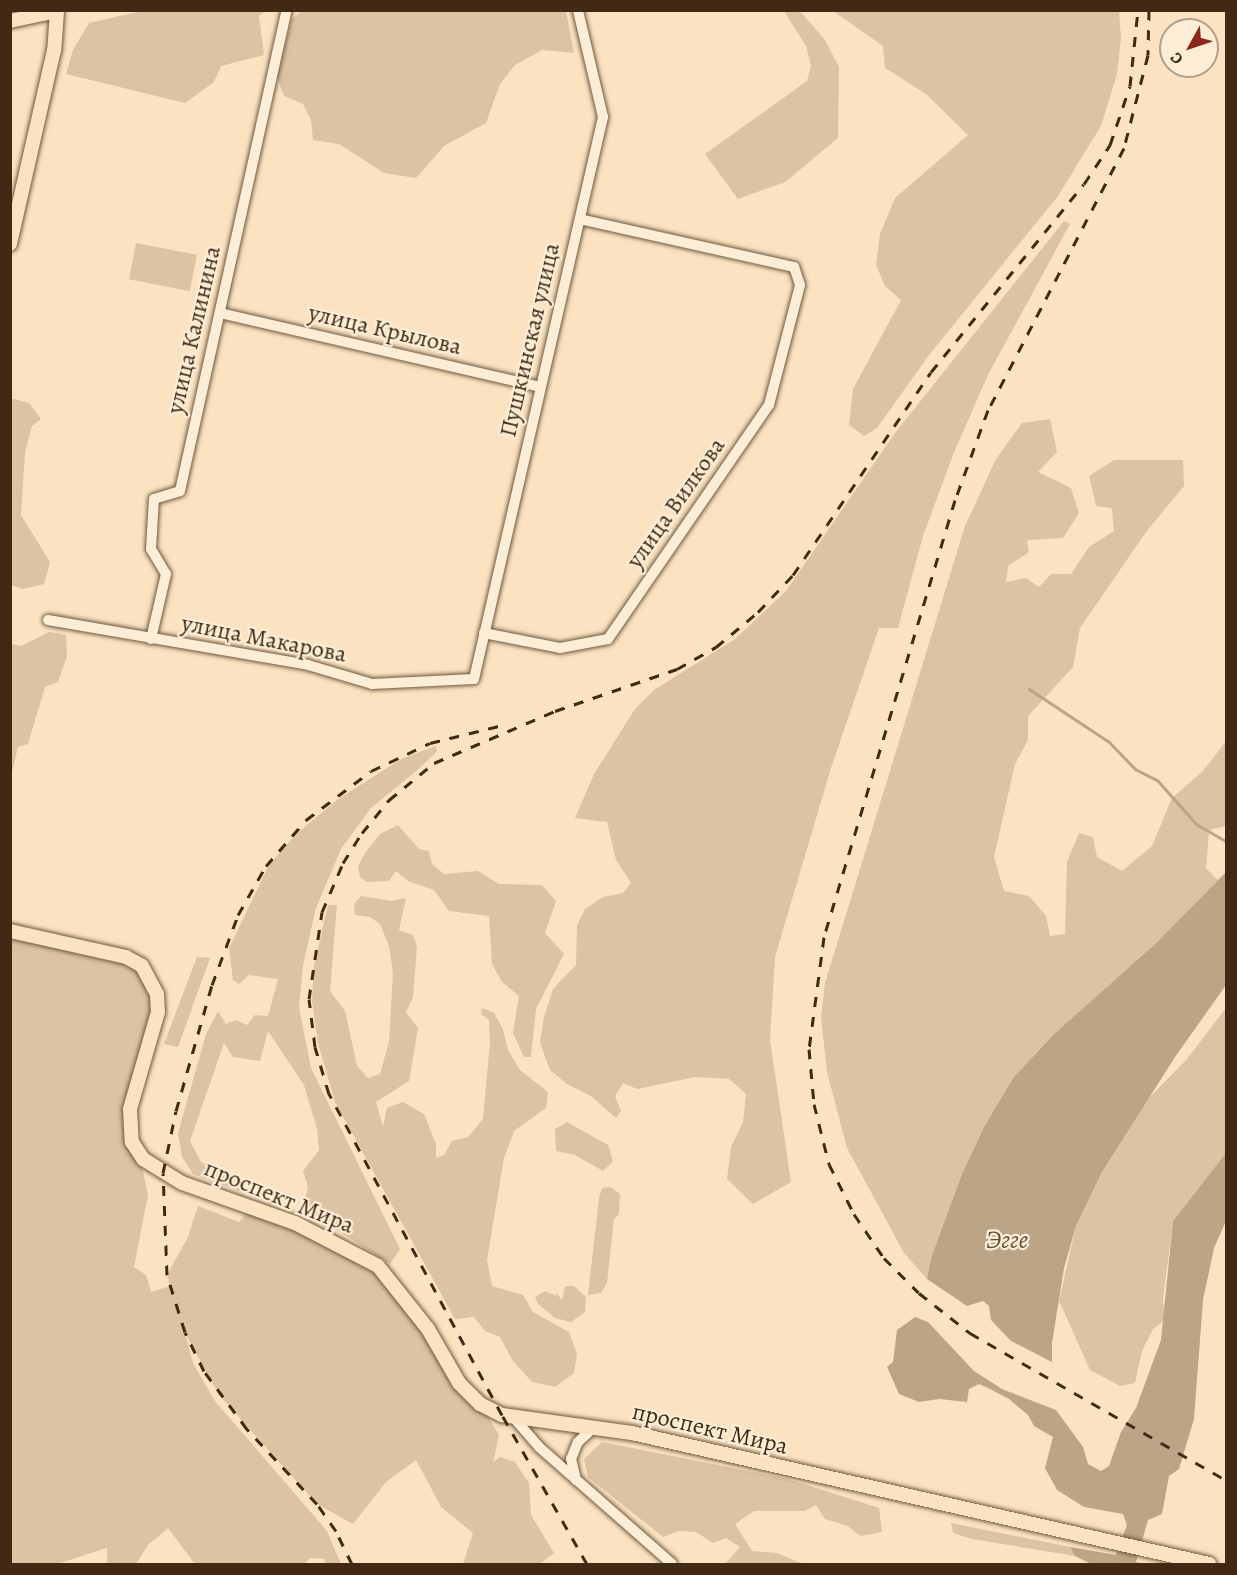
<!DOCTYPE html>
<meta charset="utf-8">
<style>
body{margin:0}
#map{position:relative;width:1237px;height:1575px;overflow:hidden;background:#fbe3c1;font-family:Alegreya,serif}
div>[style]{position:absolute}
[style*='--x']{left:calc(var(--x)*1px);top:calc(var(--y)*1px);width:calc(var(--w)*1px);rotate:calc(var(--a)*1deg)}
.green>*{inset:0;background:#dbc3a3;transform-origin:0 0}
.water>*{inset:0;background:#bca486}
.stream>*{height:3px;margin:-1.5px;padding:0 1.5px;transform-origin:1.5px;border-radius:1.5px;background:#bca486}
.roads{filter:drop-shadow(0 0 2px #70583e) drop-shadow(0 0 2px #70583e)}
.minor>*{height:10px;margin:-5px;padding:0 5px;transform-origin:5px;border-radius:5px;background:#fcedd7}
.major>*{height:14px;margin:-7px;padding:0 7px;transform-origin:7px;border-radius:7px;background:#fbe3c1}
.rail>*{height:3px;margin-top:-1.5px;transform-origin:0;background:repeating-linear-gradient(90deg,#412913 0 10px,transparent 0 20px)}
span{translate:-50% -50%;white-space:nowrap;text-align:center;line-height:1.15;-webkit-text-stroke:4.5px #fcedd7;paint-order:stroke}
.street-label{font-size:24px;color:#412913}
.water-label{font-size:26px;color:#664e36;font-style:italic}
.frame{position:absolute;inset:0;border:12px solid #412913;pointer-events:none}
.north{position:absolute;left:1159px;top:18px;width:60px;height:60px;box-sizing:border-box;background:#fcedd7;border:2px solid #b19f89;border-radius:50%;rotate:230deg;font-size:16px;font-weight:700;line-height:24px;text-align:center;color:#412913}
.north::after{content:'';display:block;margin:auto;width:21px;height:27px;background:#8f2418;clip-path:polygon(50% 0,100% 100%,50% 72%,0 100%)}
</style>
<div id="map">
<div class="green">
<div style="clip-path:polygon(146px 10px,265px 11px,259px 16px,264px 55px,221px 66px,214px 82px,185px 103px,66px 74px,73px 50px,89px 23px)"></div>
<div style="clip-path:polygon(302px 11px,566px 11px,574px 53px,542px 50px,515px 65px,500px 84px,486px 123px,444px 146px,416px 178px,384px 173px,339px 144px,313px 140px,311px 120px,303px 104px,284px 96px,277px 77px,292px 19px)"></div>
<div style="clip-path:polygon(784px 11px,800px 11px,825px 40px,839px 67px,838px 138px,785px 182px,738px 199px,705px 154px,807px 81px,811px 66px,806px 46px)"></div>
<div style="clip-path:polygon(833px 11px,1119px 11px,1121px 39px,1117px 74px,1101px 126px,1058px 196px,929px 355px,877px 428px,864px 436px,849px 425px,853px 389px,901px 300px,885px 286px,876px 265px,880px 234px,895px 198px,968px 135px,926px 94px,885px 68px,883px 46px)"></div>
<div style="clip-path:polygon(1064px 221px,1070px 224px,988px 375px,955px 450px,923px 536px,898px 628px,879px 628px,831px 768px,775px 957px,770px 1040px,791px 1182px,753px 1204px,727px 1179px,731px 1147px,743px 1122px,746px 1094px,729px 1079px,695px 1077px,637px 1089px,623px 1083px,615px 1096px,621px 1111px,616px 1118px,591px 1096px,567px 1084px,550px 1070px,540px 1043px,544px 1017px,553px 989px,576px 965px,577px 925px,585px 909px,603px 897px,623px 893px,631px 883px,616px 860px,607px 822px,575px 818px,594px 774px,635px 709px,654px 690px,735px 639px,786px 591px,895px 433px)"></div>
<div style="left:136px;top:243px;width:62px;height:37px;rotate:11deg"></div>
<div style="clip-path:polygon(10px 398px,29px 403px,41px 419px,32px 426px,25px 452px,21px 515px,50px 562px,44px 584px,22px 589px,11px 585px)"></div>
<div style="clip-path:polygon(1050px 419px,1057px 452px,1038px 472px,1071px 488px,1079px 513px,1063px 538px,1027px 540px,1029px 552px,1008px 566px,1006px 582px,1026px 578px,1039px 587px,1051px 574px,1071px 574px,1089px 547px,1114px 531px,1112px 508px,1096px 506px,1089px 476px,1114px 460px,1183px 460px,1184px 486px,1146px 532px,1080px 628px,1073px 667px,1028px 716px,1028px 740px,1015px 764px,994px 857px,1004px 891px,1029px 896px,1046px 916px,1050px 936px,1065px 934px,1067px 862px,1079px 833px,1093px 837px,1097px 857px,1122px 871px,1152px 846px,1172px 798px,1203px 771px,1226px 741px,1226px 826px,1209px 830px,1206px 868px,1218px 880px,1155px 944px,1054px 1034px,1013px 1078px,984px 1127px,962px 1174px,927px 1279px,904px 1253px,847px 1148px,827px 1072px,821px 1017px,825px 983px,965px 526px,996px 459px,1022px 423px)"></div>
<div style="clip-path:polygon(49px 632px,66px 635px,67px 656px,58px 682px,45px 687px,28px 744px,18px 747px,11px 776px,11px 644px,21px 646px)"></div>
<div style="clip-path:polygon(436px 746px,437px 751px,421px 767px,371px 808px,341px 849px,316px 908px,303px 965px,299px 1007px,311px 1068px,400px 1249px,390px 1264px,303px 1208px,308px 1187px,303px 1171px,319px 1150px,317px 1129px,304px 1085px,268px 1031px,260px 1061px,233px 1057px,224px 1043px,190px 1141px,201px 1162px,244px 1187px,240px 1191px,193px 1174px,182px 1157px,178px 1133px,206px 1034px,218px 1011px,226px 1024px,236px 1020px,247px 1025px,255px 1015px,268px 1016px,278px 979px,249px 975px,239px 984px,233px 980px,229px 948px,269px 865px,295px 835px,337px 800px,401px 759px)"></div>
<div style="clip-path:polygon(398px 825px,419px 849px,429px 851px,432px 864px,444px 874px,478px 871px,499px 884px,542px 885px,556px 901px,545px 933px,564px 954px,536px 1009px,531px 1057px,524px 1057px,513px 1033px,519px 996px,502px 982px,492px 964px,489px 916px,449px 911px,434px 890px,408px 881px,396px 871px,389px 881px,367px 882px,360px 877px,358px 866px,365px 853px,380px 834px)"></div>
<div style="clip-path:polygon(361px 896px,391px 901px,406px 898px,399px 930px,413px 935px,417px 947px,413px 997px,406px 1012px,418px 1028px,409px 1081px,376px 1102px,383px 1127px,387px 1108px,403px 1102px,424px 1114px,436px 1144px,436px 1158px,444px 1155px,452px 1141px,468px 1137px,483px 1119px,490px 1042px,489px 1020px,481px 1014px,482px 1008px,494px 1013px,503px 1029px,508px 1050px,520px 1070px,548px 1092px,546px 1108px,514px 1131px,504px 1158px,487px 1260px,492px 1286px,523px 1295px,533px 1312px,569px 1332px,577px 1354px,574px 1373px,555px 1387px,532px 1382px,513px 1361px,500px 1337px,485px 1331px,474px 1317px,455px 1319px,335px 1102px,318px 1043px,312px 1001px,314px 965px,328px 905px,337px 905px,330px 991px,345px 1011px,357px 1066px,368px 1078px,380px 1074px,389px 1042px,393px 973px,389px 946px,380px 924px,370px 917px,355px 915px,354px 904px)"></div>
<div style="clip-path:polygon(11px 931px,126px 957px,157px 994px,130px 1109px,148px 1195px,134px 1267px,146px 1275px,151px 1292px,170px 1286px,167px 1275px,188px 1237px,198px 1206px,239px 1222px,252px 1207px,364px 1257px,480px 1404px,499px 1435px,493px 1462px,500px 1457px,515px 1462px,529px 1483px,531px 1515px,554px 1553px,540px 1564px,463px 1564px,473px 1533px,441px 1507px,416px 1460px,386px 1482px,353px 1524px,317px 1504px,219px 1395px,185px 1333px,193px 1363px,215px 1401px,327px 1531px,341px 1564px,325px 1564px,325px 1559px,310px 1558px,304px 1564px,195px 1564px,168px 1528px,148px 1545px,136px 1564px,107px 1564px,107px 1548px,57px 1564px,11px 1564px)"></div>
<div style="clip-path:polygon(197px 957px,210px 958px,178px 1047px,164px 1044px)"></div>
<div style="clip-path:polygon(1226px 1008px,1226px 1153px,1173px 1221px,1163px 1299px,1165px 1320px,1153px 1329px,1142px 1351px,1135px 1383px,1120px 1386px,1090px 1370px,1059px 1301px,1076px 1226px,1102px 1172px,1148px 1099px,1187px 1059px)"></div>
<div style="clip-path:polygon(567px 1122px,608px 1145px,613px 1161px,603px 1171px,575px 1155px,556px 1151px,555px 1129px)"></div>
<div style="clip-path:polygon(611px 1187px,620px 1194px,619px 1214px,614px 1219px,607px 1283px,601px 1293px,588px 1295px,599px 1198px,602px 1188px)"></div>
<div style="clip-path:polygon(565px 1286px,574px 1286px,586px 1297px,585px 1312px,571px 1322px,555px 1318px,538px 1304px,535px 1297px,545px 1291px,556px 1296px,556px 1293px,562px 1300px)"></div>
<div style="clip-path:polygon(602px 1442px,788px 1479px,879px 1508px,882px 1532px,860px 1536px,848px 1526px,825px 1519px,816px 1505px,804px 1511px,754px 1511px,735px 1524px,752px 1551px,777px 1553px,803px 1564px,725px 1564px,740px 1547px,726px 1538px,713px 1543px,696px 1532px,679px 1531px,663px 1537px,588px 1477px,584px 1459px)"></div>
<div style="clip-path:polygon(951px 1523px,1070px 1547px,1075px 1556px,972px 1539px,953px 1533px)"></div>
</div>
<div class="water">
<div style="clip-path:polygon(1226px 872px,1226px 985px,1175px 1057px,1102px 1172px,1076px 1226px,1064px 1268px,1052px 1343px,1052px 1362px,1011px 1341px,991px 1320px,989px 1306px,983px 1301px,967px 1306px,927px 1279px,932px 1256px,962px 1174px,984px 1127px,1013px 1078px,1054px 1034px,1155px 944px)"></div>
<div style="clip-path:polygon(1226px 1153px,1226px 1221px,1214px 1248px,1203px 1300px,1194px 1419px,1179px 1469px,1169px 1476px,1162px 1514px,1148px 1520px,1136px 1562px,1144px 1564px,1091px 1564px,1075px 1556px,1070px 1547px,1116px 1555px,1127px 1525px,1123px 1514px,1084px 1507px,1057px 1490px,1045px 1468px,1053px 1437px,1034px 1426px,1028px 1415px,1009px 1399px,988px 1388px,979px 1384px,969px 1389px,967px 1402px,939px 1399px,919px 1402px,899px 1394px,887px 1367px,893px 1362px,897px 1330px,915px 1317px,928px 1322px,974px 1371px,1002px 1389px,1056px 1410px,1083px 1447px,1088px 1464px,1101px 1471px,1109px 1466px,1121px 1432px,1136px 1408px,1161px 1340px,1173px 1221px)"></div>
</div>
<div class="stream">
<div style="--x:1029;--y:689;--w:96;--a:33.5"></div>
<div style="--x:1109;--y:742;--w:37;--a:46"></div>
<div style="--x:1135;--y:769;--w:25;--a:27"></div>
<div style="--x:1157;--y:780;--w:59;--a:48.4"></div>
<div style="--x:1196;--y:824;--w:34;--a:30"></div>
</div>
<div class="roads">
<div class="minor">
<div style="--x:220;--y:313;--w:329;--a:13"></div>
<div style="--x:48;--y:620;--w:264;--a:9.8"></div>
<div style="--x:308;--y:665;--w:67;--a:16.5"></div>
<div style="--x:372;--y:684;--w:102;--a:-2.8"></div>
<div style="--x:474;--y:679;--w:577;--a:-77.07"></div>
<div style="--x:603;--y:117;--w:110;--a:-103.2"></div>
<div style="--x:484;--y:633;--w:77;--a:11.2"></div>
<div style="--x:560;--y:648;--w:49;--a:-10.6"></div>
<div style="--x:608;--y:639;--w:284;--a:-55.5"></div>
<div style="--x:769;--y:405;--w:124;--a:-75.5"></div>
<div style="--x:800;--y:285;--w:19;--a:-108"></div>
<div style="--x:794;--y:267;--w:219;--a:-167.4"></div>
<div style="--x:151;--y:639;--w:67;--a:-77"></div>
<div style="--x:166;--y:574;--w:29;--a:-121"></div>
<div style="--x:151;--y:549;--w:50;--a:-86.6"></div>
<div style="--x:154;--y:499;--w:27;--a:-17"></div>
<div style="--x:180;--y:491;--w:493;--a:-77.5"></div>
<div style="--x:514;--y:1418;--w:38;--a:49"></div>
<div style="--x:539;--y:1447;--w:177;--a:41.3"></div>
<div style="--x:576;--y:1480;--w:22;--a:-103"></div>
<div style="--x:571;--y:1459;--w:18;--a:-68"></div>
<div style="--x:578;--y:1442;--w:22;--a:-43"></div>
</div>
<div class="major">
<div style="--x:10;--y:21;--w:48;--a:-12"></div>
<div style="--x:57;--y:11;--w:39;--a:94"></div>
<div style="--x:54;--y:50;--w:199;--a:102.8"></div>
<div style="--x:10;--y:931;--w:119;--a:12.6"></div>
<div style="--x:126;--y:957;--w:18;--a:29"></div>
<div style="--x:142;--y:966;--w:32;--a:62"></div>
<div style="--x:157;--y:994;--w:18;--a:87"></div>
<div style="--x:158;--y:1012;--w:101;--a:106.1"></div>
<div style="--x:130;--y:1109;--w:33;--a:87"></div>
<div style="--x:132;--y:1142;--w:20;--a:57"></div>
<div style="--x:143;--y:1159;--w:46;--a:31.6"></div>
<div style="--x:182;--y:1183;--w:120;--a:19.5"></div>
<div style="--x:295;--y:1223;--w:93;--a:27.4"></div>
<div style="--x:378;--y:1266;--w:80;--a:51.6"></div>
<div style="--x:428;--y:1329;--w:62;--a:60.1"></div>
<div style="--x:459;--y:1383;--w:30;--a:45"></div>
<div style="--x:480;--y:1404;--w:25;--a:27"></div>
<div style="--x:502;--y:1415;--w:131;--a:7.9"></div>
<div style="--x:632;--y:1433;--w:592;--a:12.79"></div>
</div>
</div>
<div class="rail">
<div style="--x:1149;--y:10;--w:45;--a:91.3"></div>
<div style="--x:1148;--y:55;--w:96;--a:104.5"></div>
<div style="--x:1124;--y:148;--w:295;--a:117.4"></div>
<div style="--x:988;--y:410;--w:96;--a:110.1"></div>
<div style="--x:955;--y:500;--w:456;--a:106.7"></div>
<div style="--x:824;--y:937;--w:113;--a:97.6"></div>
<div style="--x:809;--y:1049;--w:55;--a:84.8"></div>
<div style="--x:814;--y:1104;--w:62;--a:76"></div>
<div style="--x:829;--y:1164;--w:56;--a:63.4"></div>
<div style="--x:854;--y:1214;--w:53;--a:55.7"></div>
<div style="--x:884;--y:1258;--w:49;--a:45"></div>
<div style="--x:919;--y:1293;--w:65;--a:38.1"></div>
<div style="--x:970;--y:1333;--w:295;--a:29.9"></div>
<div style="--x:352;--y:1564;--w:37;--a:-116"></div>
<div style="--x:336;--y:1531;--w:33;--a:-125"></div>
<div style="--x:317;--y:1504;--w:103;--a:-133"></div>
<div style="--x:247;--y:1429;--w:72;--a:-126.6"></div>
<div style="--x:204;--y:1371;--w:43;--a:-116"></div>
<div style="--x:185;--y:1332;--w:60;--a:-107.5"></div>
<div style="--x:167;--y:1275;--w:102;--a:-92.2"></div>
<div style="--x:163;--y:1173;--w:63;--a:-78.2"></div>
<div style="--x:176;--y:1111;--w:131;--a:-74.1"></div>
<div style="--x:212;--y:985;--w:75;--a:-69.6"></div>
<div style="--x:238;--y:915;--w:56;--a:-60.3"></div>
<div style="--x:266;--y:866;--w:61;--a:-49"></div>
<div style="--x:306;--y:820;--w:81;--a:-37"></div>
<div style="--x:371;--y:771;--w:65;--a:-25.4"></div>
<div style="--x:430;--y:743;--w:75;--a:-13.9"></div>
<div style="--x:587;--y:1564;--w:172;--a:-119.7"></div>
<div style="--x:502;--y:1415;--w:365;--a:-118.3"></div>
<div style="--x:329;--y:1094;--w:49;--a:-106.6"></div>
<div style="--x:315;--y:1047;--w:48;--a:-97.1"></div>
<div style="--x:309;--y:999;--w:88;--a:-81.5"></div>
<div style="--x:322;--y:912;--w:53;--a:-66.8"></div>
<div style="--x:343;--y:863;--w:36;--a:-58"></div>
<div style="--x:362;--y:833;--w:43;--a:-50.7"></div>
<div style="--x:389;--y:800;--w:58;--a:-39.4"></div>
<div style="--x:434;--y:763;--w:132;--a:-23.3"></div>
<div style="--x:555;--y:711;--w:129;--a:-19"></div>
<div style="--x:677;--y:669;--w:45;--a:-29.4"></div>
<div style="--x:716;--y:647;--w:55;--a:-39.8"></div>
<div style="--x:758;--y:612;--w:51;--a:-46.6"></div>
<div style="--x:793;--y:575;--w:245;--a:-55.8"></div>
<div style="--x:931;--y:372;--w:242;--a:-50.9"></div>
<div style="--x:1084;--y:184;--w:47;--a:-56.3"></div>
<div style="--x:1110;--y:145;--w:62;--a:-71.3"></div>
<div style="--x:1130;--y:86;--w:76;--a:-84"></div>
</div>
<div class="street-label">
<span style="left:194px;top:330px;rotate:-77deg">улица Калинина</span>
<span style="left:385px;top:330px;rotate:13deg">улица Крылова</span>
<span style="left:530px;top:340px;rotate:-77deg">Пушкинская улица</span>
<span style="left:676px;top:503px;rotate:-55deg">улица Вилкова</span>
<span style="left:264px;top:639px;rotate:11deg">улица Макарова</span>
<span style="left:279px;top:1197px;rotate:22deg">проспект Мира</span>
<span style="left:710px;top:1429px;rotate:13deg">проспект Мира</span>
</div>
<div class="water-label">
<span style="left:1007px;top:1240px">Эгге</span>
</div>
<div class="frame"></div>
<div class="north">С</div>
</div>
